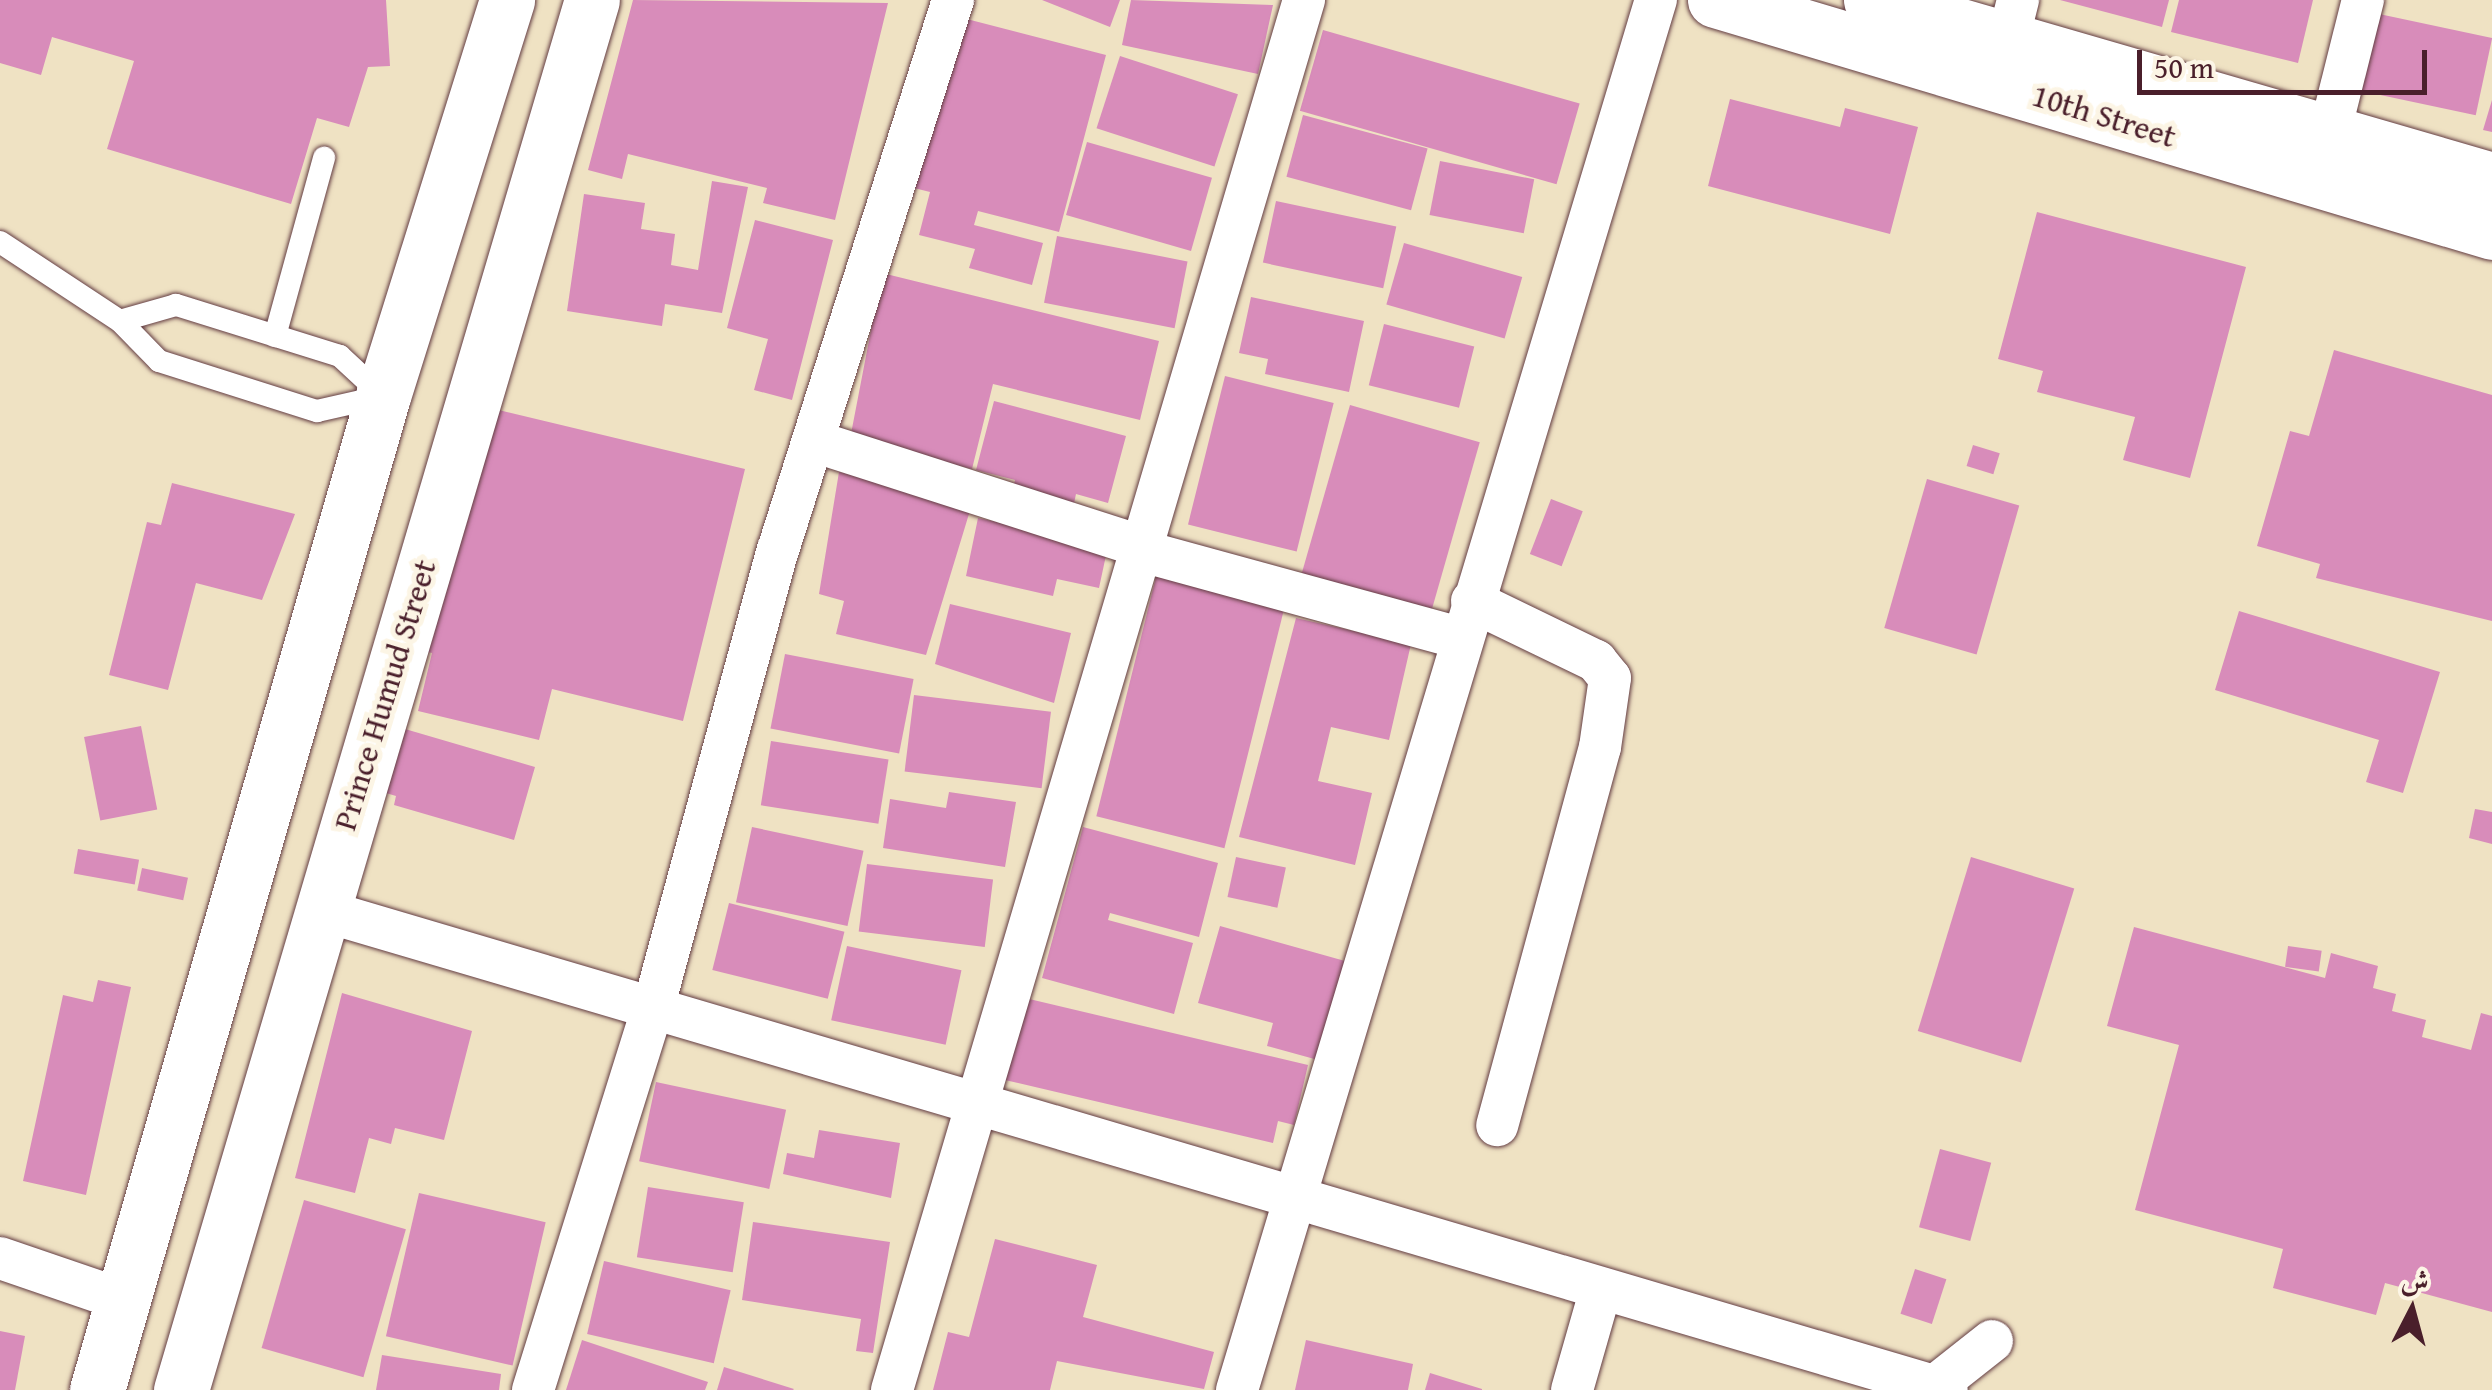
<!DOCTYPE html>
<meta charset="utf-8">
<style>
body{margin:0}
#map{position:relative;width:2492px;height:1390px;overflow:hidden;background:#efe2c3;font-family:"Gentium Book Plus",Amiri,serif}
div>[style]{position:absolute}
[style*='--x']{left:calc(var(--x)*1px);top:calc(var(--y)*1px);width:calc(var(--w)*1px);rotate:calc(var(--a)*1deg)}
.building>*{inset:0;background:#d88cba;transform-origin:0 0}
.roads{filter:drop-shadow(0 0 2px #633c42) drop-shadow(0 0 2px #633c42)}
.service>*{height:22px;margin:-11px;padding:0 11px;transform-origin:11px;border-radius:11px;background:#fff}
.minor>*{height:42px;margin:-21px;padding:0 21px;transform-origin:21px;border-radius:21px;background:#fff}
.tertiary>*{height:55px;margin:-27.5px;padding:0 27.5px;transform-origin:27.5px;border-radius:27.5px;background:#fff}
span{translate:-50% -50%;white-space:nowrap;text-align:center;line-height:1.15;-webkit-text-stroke:10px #fcf5e5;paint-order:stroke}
.street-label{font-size:32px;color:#4a1f2b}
.north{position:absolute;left:2362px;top:1260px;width:100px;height:100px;-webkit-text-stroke:8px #fcf5e5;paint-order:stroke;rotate:6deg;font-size:28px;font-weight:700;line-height:40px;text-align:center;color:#4a1f2b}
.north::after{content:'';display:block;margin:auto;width:35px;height:45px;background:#4a1f2b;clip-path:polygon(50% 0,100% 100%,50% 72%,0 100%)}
.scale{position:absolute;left:2137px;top:50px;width:290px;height:45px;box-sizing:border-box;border:5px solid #4a1f2b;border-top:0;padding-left:12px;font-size:30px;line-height:35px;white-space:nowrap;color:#4a1f2b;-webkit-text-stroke:8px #fcf5e5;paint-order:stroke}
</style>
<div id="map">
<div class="building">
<div style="clip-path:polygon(0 0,386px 0,390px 66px,368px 67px,349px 127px,317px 118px,291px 204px,107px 149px,134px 61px,52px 37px,41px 75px,0 63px)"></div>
<div style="clip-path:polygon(633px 0,888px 3px,835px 220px,763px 203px,767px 188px,628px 154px,622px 179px,588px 170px)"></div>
<div style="clip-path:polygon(1042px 0,1120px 0,1110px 27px)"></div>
<div style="clip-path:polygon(1131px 0,1273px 5px,1258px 74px,1122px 45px)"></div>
<div style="clip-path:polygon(2060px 0,2169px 0,2162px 27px)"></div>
<div style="clip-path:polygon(2179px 0,2313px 0,2298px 63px,2171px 32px)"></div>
<div style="left:2365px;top:11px;width:130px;height:79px;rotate:12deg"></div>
<div style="clip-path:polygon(959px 17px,1106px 55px,1059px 232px,978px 211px,974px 225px,1043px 243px,1032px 285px,969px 268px,975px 249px,919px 235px,930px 192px,914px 188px)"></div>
<div style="left:1323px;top:30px;width:267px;height:84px;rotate:16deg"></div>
<div style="left:1120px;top:56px;width:124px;height:76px;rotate:18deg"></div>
<div style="clip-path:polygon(1730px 99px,1840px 127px,1845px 108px,1918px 127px,1890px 234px,1708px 186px)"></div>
<div style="clip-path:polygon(2492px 100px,2492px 132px,2483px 130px)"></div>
<div style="left:1303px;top:115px;width:129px;height:64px;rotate:15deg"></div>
<div style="left:1087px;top:142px;width:130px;height:76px;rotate:16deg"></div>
<div style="left:1440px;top:161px;width:96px;height:55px;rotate:11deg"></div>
<div style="clip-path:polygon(712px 181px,748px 187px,722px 313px,665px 304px,662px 326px,567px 311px,584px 194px,645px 203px,641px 229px,675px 234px,671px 265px,698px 270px)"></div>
<div style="left:1276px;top:201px;width:123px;height:63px;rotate:12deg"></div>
<div style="clip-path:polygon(2037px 212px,2246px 267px,2190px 478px,2123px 460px,2135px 417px,2037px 392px,2043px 371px,1998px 359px)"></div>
<div style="clip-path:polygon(755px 220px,833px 240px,792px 400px,754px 390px,768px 339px,727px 328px)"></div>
<div style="left:1057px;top:236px;width:133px;height:68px;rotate:11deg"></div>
<div style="left:1404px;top:243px;width:123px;height:64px;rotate:16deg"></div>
<div style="clip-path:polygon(882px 273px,1159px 341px,1140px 420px,993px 384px,972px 469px,850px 439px)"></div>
<div style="clip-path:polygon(1251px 297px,1364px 321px,1349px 392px,1265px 374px,1268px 359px,1239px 353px)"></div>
<div style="left:1384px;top:324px;width:93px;height:63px;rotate:14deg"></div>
<div style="clip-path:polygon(2334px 350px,2492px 395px,2492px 621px,2316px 578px,2320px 564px,2257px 546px,2290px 431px,2309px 436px)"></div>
<div style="left:1225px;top:376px;width:112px;height:153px;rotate:14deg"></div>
<div style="clip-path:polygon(994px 401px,1126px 436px,1108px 503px,1076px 494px,1073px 508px,1012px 492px,1015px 480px,976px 470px)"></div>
<div style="left:1350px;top:405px;width:135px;height:175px;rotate:16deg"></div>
<div style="clip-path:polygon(482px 406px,745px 469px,683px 721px,552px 689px,539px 740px,418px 711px,432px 653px,414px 649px)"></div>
<div style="left:1973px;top:445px;width:28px;height:22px;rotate:17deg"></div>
<div style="clip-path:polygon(839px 472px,972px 504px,926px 655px,836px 634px,844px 601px,819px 594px)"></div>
<div style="left:1927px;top:479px;width:96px;height:155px;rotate:16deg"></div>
<div style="clip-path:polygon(172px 483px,295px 514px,262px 600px,196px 583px,168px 690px,109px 675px,147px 522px,161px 525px)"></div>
<div style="left:1551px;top:499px;width:34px;height:59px;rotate:21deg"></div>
<div style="clip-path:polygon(978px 518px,1108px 546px,1099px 588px,1057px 579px,1053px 596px,966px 576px)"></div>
<div style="left:1159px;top:565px;width:132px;height:259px;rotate:14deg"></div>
<div style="clip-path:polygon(950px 604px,1071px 633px,1054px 703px,935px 664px)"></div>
<div style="clip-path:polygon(2239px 611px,2440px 672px,2403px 793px,2366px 782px,2379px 740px,2215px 690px)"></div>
<div style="clip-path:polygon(1296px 618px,1411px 644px,1389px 740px,1331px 727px,1318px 781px,1372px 793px,1355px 865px,1239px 837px)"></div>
<div style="left:785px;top:654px;width:131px;height:76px;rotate:11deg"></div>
<div style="left:914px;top:695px;width:138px;height:77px;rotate:7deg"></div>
<div style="left:141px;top:726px;width:85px;height:58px;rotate:79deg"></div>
<div style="clip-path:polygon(405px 729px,535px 767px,514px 840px,394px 805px,396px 796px,386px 793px)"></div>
<div style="left:771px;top:741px;width:119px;height:65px;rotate:9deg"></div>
<div style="clip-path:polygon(949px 792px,1016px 802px,1005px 867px,883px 848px,890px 799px,946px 808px)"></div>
<div style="clip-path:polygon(2475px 809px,2492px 812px,2492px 844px,2469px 838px)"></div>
<div style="left:752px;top:827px;width:114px;height:77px;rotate:12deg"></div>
<div style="clip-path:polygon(1083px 827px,1218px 863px,1199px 937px,1110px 913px,1108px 920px,1193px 943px,1174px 1014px,1042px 978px)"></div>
<div style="left:78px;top:849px;width:62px;height:25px;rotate:10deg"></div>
<div style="left:1236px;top:857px;width:51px;height:41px;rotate:12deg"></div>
<div style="left:1971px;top:857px;width:108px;height:182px;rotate:17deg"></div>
<div style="left:867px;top:864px;width:127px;height:68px;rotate:7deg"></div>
<div style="left:142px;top:868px;width:47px;height:23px;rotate:12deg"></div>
<div style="left:729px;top:903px;width:119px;height:69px;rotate:14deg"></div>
<div style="clip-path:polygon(1220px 926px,1345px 961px,1318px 1060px,1267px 1046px,1273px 1023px,1198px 1003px)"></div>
<div style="clip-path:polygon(2134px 927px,2325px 978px,2331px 953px,2378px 966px,2373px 988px,2396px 994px,2392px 1011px,2426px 1020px,2422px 1037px,2471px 1050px,2481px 1013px,2492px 1016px,2492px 1312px,2385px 1283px,2376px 1315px,2273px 1288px,2283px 1249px,2135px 1210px,2179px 1045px,2107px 1026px)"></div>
<div style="left:847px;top:946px;width:117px;height:76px;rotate:12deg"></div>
<div style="left:2288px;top:946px;width:34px;height:21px;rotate:8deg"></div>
<div style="clip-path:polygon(98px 980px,131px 987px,86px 1195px,23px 1181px,63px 995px,93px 1002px)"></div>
<div style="clip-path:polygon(342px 993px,472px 1031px,444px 1140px,395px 1128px,391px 1144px,369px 1138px,355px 1193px,295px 1178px)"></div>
<div style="clip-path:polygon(1025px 998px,1308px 1065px,1294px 1125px,1278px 1121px,1273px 1143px,1005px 1080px)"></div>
<div style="left:656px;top:1082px;width:133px;height:81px;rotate:12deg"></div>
<div style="clip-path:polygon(819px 1130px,900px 1143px,891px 1198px,783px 1174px,787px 1153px,814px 1158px)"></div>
<div style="left:1940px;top:1149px;width:53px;height:81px;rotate:15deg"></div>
<div style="left:648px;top:1187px;width:97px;height:71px;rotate:9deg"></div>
<div style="left:419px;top:1193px;width:130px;height:147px;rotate:13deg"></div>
<div style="left:304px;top:1200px;width:106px;height:154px;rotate:16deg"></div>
<div style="clip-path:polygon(753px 1222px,890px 1242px,873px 1353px,856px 1351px,861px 1319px,742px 1300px)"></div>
<div style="clip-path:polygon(995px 1239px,1097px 1265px,1083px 1317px,1214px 1352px,1204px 1389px,1057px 1361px,1050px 1390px,933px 1390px,948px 1332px,969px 1337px)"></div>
<div style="left:604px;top:1261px;width:130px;height:75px;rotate:13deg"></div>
<div style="left:1915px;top:1269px;width:33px;height:47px;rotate:18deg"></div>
<div style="clip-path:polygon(0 1331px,25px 1336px,15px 1390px,0 1390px)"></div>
<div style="clip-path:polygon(582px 1340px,708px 1382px,705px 1390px,566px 1390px)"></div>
<div style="clip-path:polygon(1306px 1340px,1413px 1364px,1408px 1390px,1295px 1390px)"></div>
<div style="clip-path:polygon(382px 1355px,501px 1374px,499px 1390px,376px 1390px)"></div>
<div style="clip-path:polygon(724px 1367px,794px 1389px,793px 1390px,717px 1390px)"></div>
<div style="clip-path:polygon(1430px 1373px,1482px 1389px,1482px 1390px,1425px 1390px)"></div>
</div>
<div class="roads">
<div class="service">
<div style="--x:0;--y:242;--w:144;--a:33.4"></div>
<div style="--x:120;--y:321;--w:56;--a:45.7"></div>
<div style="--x:159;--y:361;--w:166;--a:17.6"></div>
<div style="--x:317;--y:411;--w:68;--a:-12.8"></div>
<div style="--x:383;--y:396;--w:59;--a:-137.1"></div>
<div style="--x:340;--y:356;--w:172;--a:-162.7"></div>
<div style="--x:176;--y:305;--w:58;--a:164.1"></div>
<div style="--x:275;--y:336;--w:185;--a:-74.6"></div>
</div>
<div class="minor">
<div style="--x:2008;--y:40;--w:41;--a:-76"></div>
<div style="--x:2329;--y:135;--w:139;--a:-75.9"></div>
<div style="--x:813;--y:441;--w:347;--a:17.8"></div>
<div style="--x:1142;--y:551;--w:331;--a:15.3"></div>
<div style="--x:1472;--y:601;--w:138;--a:25.8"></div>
<div style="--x:1596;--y:661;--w:22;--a:51"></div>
<div style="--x:1610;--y:678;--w:70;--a:98.2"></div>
<div style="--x:1600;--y:747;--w:392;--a:105.2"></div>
<div style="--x:321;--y:910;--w:1695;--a:16.45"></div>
<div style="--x:0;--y:1258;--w:130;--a:18.9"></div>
<div style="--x:533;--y:1390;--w:404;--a:-72.6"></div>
<div style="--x:654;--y:1005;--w:472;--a:-74.8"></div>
<div style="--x:778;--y:550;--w:577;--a:-72.35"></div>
<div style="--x:892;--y:1390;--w:1450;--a:-73.49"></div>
<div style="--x:1237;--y:1390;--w:1452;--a:-73.23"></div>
<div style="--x:1572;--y:1390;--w:105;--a:-74"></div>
<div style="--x:1930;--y:1390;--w:79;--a:-38.3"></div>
</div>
<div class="tertiary">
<div style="--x:1715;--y:0;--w:811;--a:16.62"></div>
<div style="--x:1871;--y:0;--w:647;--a:16.16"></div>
<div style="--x:97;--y:1390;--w:1034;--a:-73.95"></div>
<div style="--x:383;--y:396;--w:415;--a:-72.6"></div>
<div style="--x:181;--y:1390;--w:1449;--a:-73.53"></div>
</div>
</div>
<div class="street-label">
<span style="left:2104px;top:116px;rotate:17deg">10th Street</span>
<span style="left:385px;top:695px;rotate:-73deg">Prince Humud Street</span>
</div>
<div class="north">ش</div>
<div class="scale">50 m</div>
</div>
